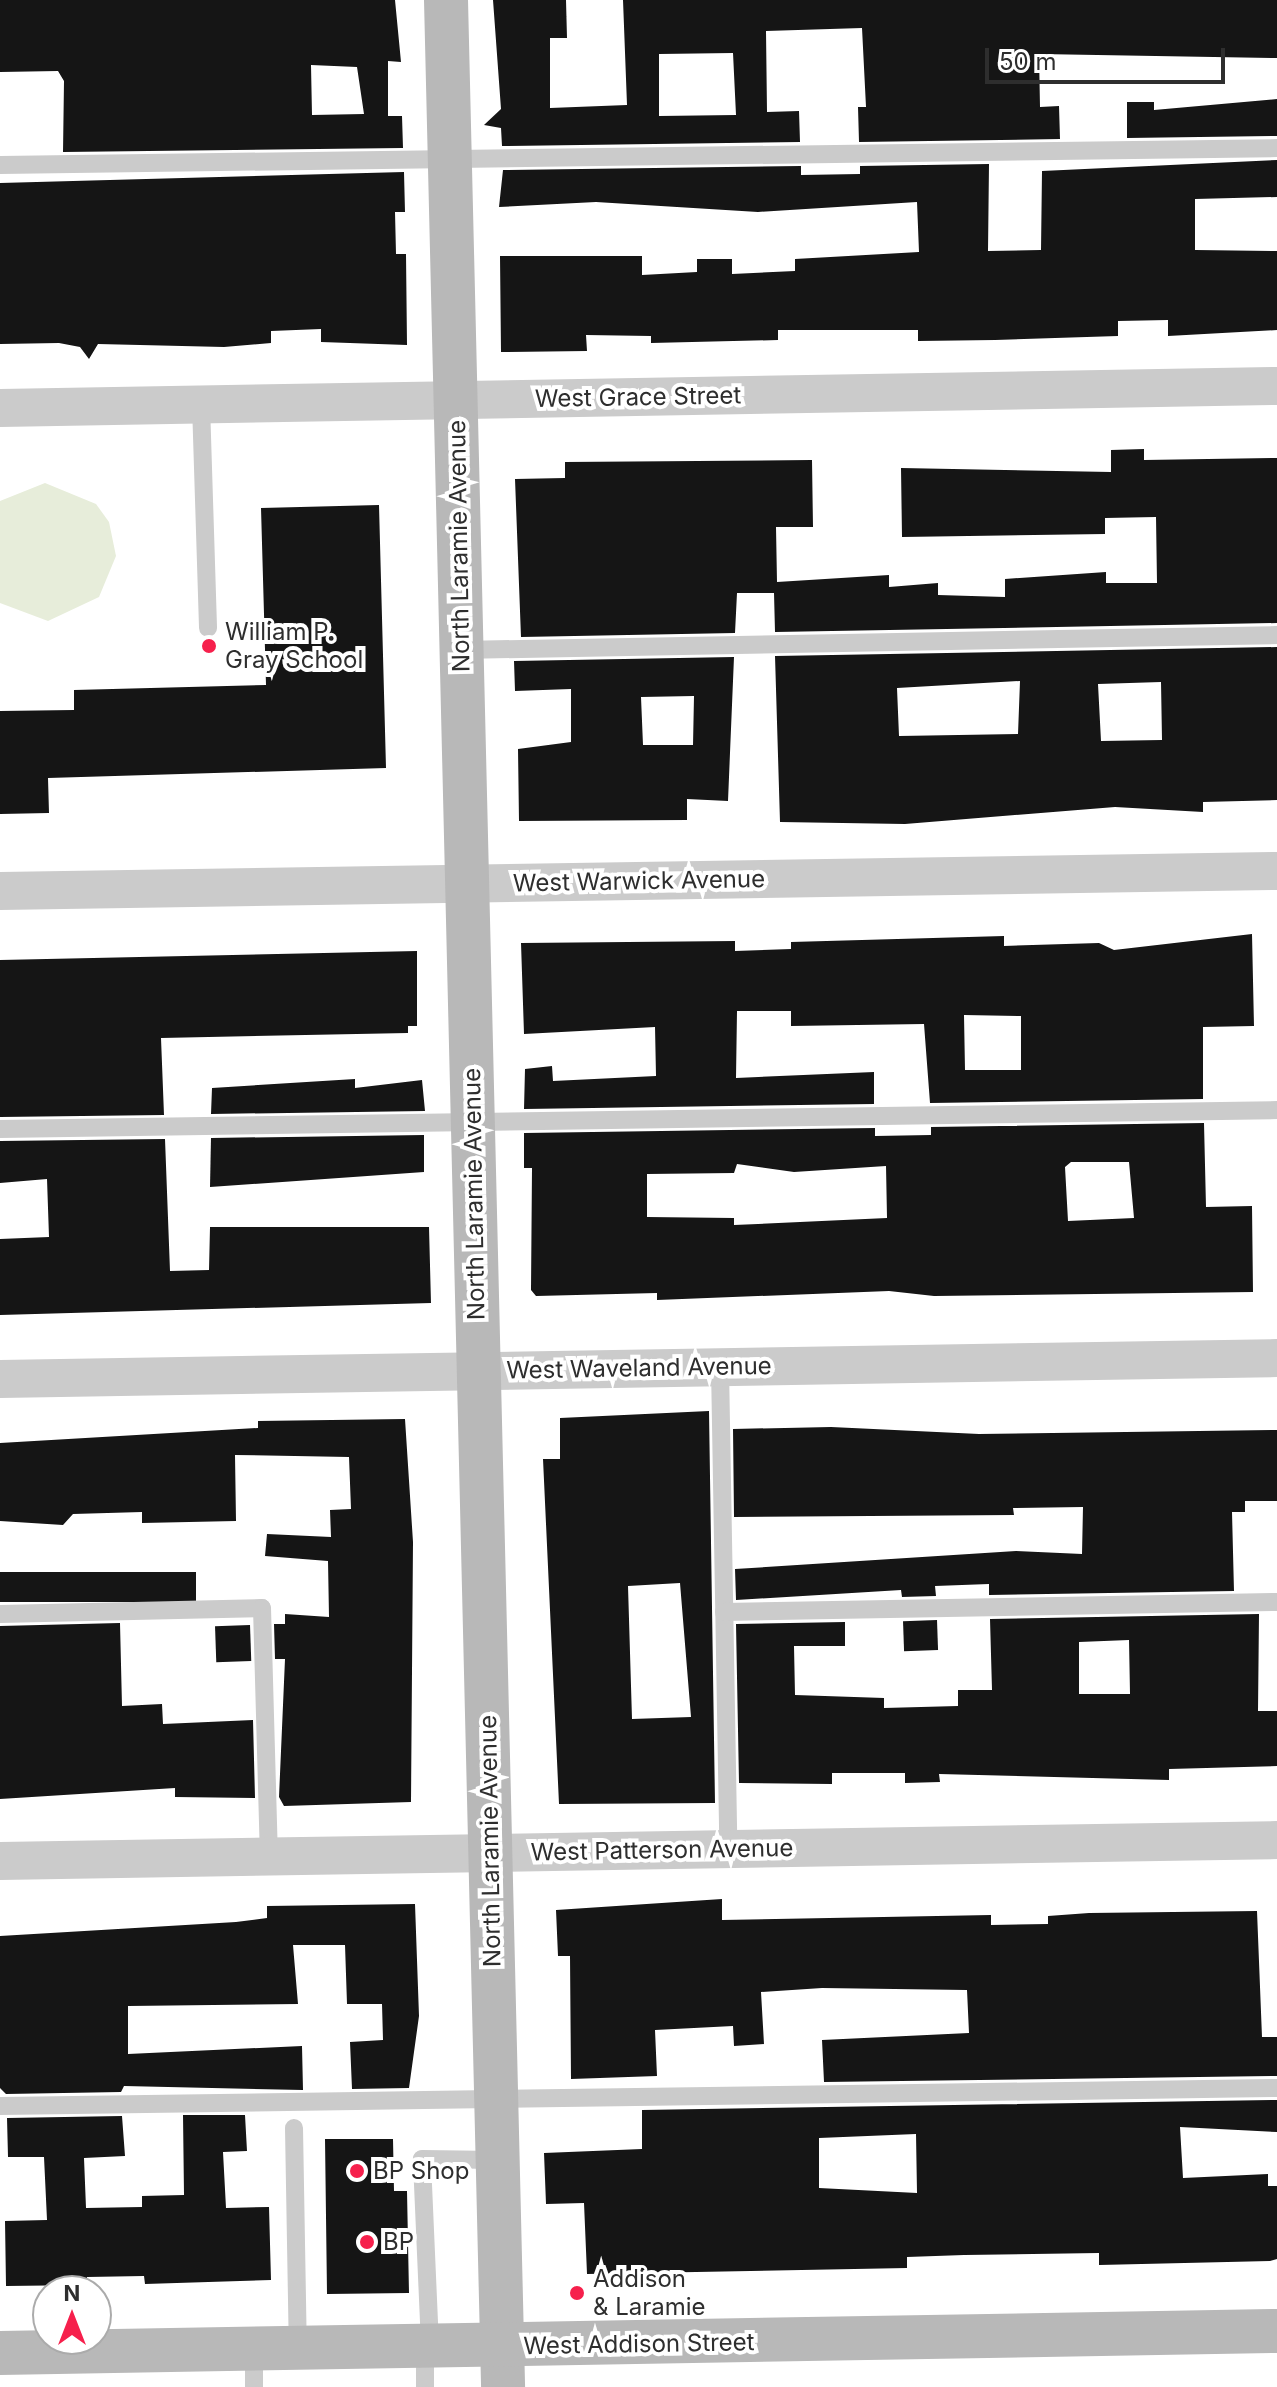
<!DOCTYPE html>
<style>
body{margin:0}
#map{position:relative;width:1277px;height:2387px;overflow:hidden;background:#fff;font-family:Inter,sans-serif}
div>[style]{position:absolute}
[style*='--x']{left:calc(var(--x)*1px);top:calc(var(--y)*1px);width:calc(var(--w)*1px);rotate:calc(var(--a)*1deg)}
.green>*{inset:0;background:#e7edda}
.building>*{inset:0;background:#151515;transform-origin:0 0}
.lane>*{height:18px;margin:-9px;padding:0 9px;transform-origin:9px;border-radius:9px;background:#cbcbcb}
.street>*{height:38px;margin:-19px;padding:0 19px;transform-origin:19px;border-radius:19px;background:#cbcbcb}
.secondary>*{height:44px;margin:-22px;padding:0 22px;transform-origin:22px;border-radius:22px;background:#b8b8b8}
.dots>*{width:22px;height:22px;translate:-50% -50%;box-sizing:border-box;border:4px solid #fff;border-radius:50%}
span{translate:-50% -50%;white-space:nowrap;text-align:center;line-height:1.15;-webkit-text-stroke:8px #fff;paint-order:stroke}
.street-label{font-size:24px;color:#2e2e2e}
.poi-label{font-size:24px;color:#2e2e2e}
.left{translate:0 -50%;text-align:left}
.north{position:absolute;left:32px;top:2275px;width:80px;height:80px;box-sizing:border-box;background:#fff;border:2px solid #ababab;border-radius:50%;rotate:0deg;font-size:22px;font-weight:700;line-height:32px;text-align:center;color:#2e2e2e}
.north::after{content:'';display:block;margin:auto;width:28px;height:36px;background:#f6204c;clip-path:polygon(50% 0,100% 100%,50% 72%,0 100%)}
.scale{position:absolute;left:985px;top:48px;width:240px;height:36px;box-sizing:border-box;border:4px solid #2e2e2e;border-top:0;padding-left:10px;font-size:24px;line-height:28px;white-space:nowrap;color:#2e2e2e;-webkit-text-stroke:6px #fff;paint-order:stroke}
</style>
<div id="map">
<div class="green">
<div style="clip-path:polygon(45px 483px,96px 504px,109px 522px,116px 556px,99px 597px,48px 621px,0 603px,0 501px)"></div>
</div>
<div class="building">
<div style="clip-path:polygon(evenodd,0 0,395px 0,401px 62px,388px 61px,388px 116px,402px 116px,403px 148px,63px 152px,64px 81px,58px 71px,0 72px,0 0,311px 65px,357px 67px,364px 114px,312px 115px,311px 65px)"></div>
<div style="clip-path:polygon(evenodd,493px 0,566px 0,567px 38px,550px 38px,550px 108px,627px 105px,623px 0,1277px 0,1277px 58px,1039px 54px,1040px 107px,1059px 106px,1060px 139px,859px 142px,858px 107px,866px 107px,862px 28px,766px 31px,767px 112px,799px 111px,800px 142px,502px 146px,501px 128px,484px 125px,501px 109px,493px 0,733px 53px,736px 115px,659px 116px,659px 54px,733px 53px)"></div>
<div style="clip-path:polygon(1277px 99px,1277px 136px,1127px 138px,1127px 102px,1154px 102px,1154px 110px)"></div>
<div style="clip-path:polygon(1277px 160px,1277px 197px,1195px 199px,1195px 250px,1277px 251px,1277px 330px,1168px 336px,1168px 320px,1118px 321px,1118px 336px,995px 340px,918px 341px,918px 330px,778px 330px,778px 340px,651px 343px,651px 336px,586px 335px,587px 351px,501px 352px,500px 256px,642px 256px,642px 275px,697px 272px,697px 259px,732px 259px,732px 274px,795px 271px,795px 259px,919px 252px,917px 202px,758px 212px,596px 202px,499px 207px,503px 170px,801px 166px,801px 175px,860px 174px,860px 166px,989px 164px,988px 251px,1041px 250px,1042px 171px)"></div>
<div style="clip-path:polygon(404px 172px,405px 212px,395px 212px,396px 254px,406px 254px,407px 345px,321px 342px,321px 329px,271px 331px,271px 343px,224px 347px,98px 344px,89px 359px,80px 347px,59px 343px,0 344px,0 183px)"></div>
<div style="clip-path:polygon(1144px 449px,1144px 460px,1277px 458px,1277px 623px,775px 632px,774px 593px,737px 593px,735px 633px,521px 637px,515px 479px,565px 478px,565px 462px,812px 460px,813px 527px,776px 527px,777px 582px,889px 575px,889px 587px,938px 583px,938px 595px,1005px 597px,1005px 579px,1106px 572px,1106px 583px,1157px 583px,1156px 517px,1105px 518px,1105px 534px,902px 537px,901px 468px,1111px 472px,1111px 450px)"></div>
<div style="clip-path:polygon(379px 505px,386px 768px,48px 778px,49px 813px,0 814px,0 711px,74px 710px,74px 690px,266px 685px,261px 508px)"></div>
<div style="clip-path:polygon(evenodd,1277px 647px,1277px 800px,1203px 802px,1203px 812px,1115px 807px,905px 824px,780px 822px,775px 656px,1277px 647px,1020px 681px,1018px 734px,899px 736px,897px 688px,1020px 681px,1277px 647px,1161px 682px,1162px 740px,1101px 741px,1098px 684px,1161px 682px)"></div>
<div style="clip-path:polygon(evenodd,734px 657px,728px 801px,687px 799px,687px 820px,519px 821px,518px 749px,571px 742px,571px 689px,515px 691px,514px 661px,734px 657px,694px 696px,693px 745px,643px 745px,641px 697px,694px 696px)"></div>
<div style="clip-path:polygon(evenodd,1252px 934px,1254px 1026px,1203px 1027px,1203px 1099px,930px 1103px,924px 1024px,791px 1026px,791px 1011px,737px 1011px,736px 1078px,874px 1072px,874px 1104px,524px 1109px,525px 1069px,552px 1066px,553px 1081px,656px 1076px,655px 1027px,524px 1034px,521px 943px,735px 941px,735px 951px,791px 949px,791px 942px,1004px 936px,1004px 946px,1099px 943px,1114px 950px,1252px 934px,964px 1015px,1021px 1016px,1021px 1070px,965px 1070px,964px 1015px)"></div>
<div style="clip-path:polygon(417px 951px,417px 1026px,408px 1026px,408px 1033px,161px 1038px,164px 1115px,0 1117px,0 960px)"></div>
<div style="clip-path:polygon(355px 1079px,355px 1088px,422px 1080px,425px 1111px,211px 1114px,212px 1088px)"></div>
<div style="clip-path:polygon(evenodd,1204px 1123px,1206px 1207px,1252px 1206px,1253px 1292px,934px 1296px,889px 1291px,657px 1300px,657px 1293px,536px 1296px,531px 1290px,532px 1168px,524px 1168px,524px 1133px,875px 1128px,875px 1136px,931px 1135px,931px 1127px,1204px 1123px,1071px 1162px,1129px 1162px,1134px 1218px,1068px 1221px,1065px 1167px,1071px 1162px,1204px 1123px,737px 1164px,794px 1172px,886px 1166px,887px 1218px,734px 1225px,734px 1218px,647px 1217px,647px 1174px,734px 1173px,737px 1164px)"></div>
<div style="clip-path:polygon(424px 1135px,424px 1172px,210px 1187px,211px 1138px)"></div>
<div style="clip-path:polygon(165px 1139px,170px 1271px,209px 1270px,210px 1227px,429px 1227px,431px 1303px,0 1315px,0 1239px,49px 1237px,47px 1179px,0 1183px,0 1141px)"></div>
<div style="clip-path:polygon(evenodd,709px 1411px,715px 1803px,559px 1804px,543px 1459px,560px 1459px,560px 1418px,709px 1411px,680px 1583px,691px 1717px,632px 1719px,628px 1586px,680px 1583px)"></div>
<div style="clip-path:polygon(405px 1419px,413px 1542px,411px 1802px,284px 1806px,279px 1797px,285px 1659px,275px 1659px,274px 1624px,285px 1624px,285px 1614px,329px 1617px,328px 1561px,265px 1556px,267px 1534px,331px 1537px,330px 1510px,351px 1509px,349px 1457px,235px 1455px,236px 1521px,142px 1523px,142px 1512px,73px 1514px,63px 1525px,0 1521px,0 1443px,258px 1428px,258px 1421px)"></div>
<div style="clip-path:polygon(831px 1427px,979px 1434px,1277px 1430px,1277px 1501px,1245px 1501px,1245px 1512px,1232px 1512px,1234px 1591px,989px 1595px,989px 1584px,935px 1586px,936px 1596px,902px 1597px,901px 1590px,736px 1600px,735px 1569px,1016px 1551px,1082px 1554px,1083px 1507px,1013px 1508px,1014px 1515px,734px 1517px,733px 1429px)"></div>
<div style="left:0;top:1572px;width:196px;height:30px"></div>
<div style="clip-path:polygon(evenodd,1259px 1614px,1258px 1711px,1277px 1711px,1277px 1766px,1169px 1769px,1169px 1780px,939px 1774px,940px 1782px,905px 1783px,905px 1773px,832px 1773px,832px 1784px,739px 1783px,736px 1624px,845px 1622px,845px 1646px,794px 1646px,795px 1695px,884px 1698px,884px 1708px,958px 1706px,958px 1690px,992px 1690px,990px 1619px,1259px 1614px,1129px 1640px,1130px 1694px,1079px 1694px,1079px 1642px,1129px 1640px)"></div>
<div style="left:937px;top:1620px;width:30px;height:34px;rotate:88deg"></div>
<div style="clip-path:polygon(120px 1623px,122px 1706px,162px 1704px,163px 1724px,253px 1720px,255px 1798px,175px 1797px,175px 1788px,0 1799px,0 1626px)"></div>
<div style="left:250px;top:1625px;width:36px;height:35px;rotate:88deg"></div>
<div style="clip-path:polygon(722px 1899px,722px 1920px,991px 1915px,991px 1925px,1048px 1924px,1048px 1916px,1089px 1913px,1257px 1911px,1262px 2037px,1277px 2037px,1277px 2076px,824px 2082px,822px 2040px,969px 2033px,967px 1990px,822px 1988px,761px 1992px,764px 2044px,734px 2046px,733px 2026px,655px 2030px,657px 2076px,571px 2079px,570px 1956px,558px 1956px,556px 1910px)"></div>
<div style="clip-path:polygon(415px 1904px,419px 2016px,409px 2088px,352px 2089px,350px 2042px,383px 2040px,382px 2004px,347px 2004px,345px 1945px,293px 1945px,298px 2004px,128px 2006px,128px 2054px,302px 2046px,303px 2090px,124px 2086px,121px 2092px,6px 2094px,0 2088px,0 1936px,236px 1922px,267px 1918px,267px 1906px)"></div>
<div style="clip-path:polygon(evenodd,1277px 2100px,1277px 2132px,1180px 2127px,1183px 2178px,1268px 2174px,1268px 2186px,1277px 2186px,1277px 2259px,1270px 2261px,1099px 2265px,1099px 2253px,964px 2255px,907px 2257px,907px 2268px,587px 2274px,584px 2203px,546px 2204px,544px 2153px,642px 2149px,642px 2110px,1277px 2100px,916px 2134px,917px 2193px,819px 2188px,819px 2138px,916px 2134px)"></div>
<div style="clip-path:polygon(183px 2115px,245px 2115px,247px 2151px,223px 2152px,226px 2208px,269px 2207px,271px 2280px,145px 2284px,144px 2276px,87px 2277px,87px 2285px,6px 2286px,5px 2221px,47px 2220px,44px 2157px,8px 2157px,7px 2118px,122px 2116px,125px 2156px,84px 2158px,86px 2208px,142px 2207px,142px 2196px,184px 2195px)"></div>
<div style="clip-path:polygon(325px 2139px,393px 2139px,394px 2191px,407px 2191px,409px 2293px,327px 2294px)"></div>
</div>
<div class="lane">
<div style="--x:0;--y:165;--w:1277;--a:-0.76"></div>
<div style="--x:201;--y:404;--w:224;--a:88.2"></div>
<div style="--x:461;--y:650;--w:816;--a:-1.05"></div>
<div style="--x:0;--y:1129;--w:1277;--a:-0.85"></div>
<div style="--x:720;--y:1367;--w:482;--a:89"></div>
<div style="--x:724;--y:1612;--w:553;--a:-1.04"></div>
<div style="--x:0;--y:1614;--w:262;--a:-1.3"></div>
<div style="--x:262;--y:1608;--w:248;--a:88.4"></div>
<div style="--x:0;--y:2106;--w:1277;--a:-0.81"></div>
<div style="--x:294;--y:2128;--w:221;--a:89"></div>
<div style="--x:430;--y:2345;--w:186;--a:-92.5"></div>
<div style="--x:422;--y:2159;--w:75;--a:0.8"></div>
<div style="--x:425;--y:2347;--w:40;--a:90"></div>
<div style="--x:254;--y:2349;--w:38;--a:90"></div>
</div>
<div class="street">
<div style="--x:0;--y:408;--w:1277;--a:-0.99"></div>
<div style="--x:0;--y:891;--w:1277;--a:-0.9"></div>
<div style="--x:0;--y:1379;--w:1277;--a:-0.94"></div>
<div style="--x:0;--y:1861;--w:1277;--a:-0.94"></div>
</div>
<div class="secondary">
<div style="--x:446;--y:0;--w:2388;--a:88.63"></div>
<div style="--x:0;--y:2353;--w:1277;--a:-0.99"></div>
</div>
<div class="dots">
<div style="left:209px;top:646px;background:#f6204c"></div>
<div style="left:357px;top:2171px;background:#f6204c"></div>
<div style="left:367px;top:2242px;background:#f6204c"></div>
<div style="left:577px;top:2293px;background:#f6204c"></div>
</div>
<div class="street-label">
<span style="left:638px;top:397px;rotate:-1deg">West Grace Street</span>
<span style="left:459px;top:546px;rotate:-91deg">North Laramie Avenue</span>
<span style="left:639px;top:881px;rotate:-1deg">West Warwick Avenue</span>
<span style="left:474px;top:1194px;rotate:-91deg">North Laramie Avenue</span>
<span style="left:639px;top:1368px;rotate:-1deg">West Waveland Avenue</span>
<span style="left:490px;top:1841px;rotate:-91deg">North Laramie Avenue</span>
<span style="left:662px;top:1850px;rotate:-1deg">West Patterson Avenue</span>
<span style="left:639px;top:2344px;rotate:-1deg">West Addison Street</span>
</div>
<div class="poi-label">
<span class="left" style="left:225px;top:646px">William P.<br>Gray School</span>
<span class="left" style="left:373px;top:2171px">BP Shop</span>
<span class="left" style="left:383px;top:2242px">BP</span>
<span class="left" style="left:593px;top:2293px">Addison<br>&amp; Laramie</span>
</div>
<div class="north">N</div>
<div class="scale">50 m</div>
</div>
